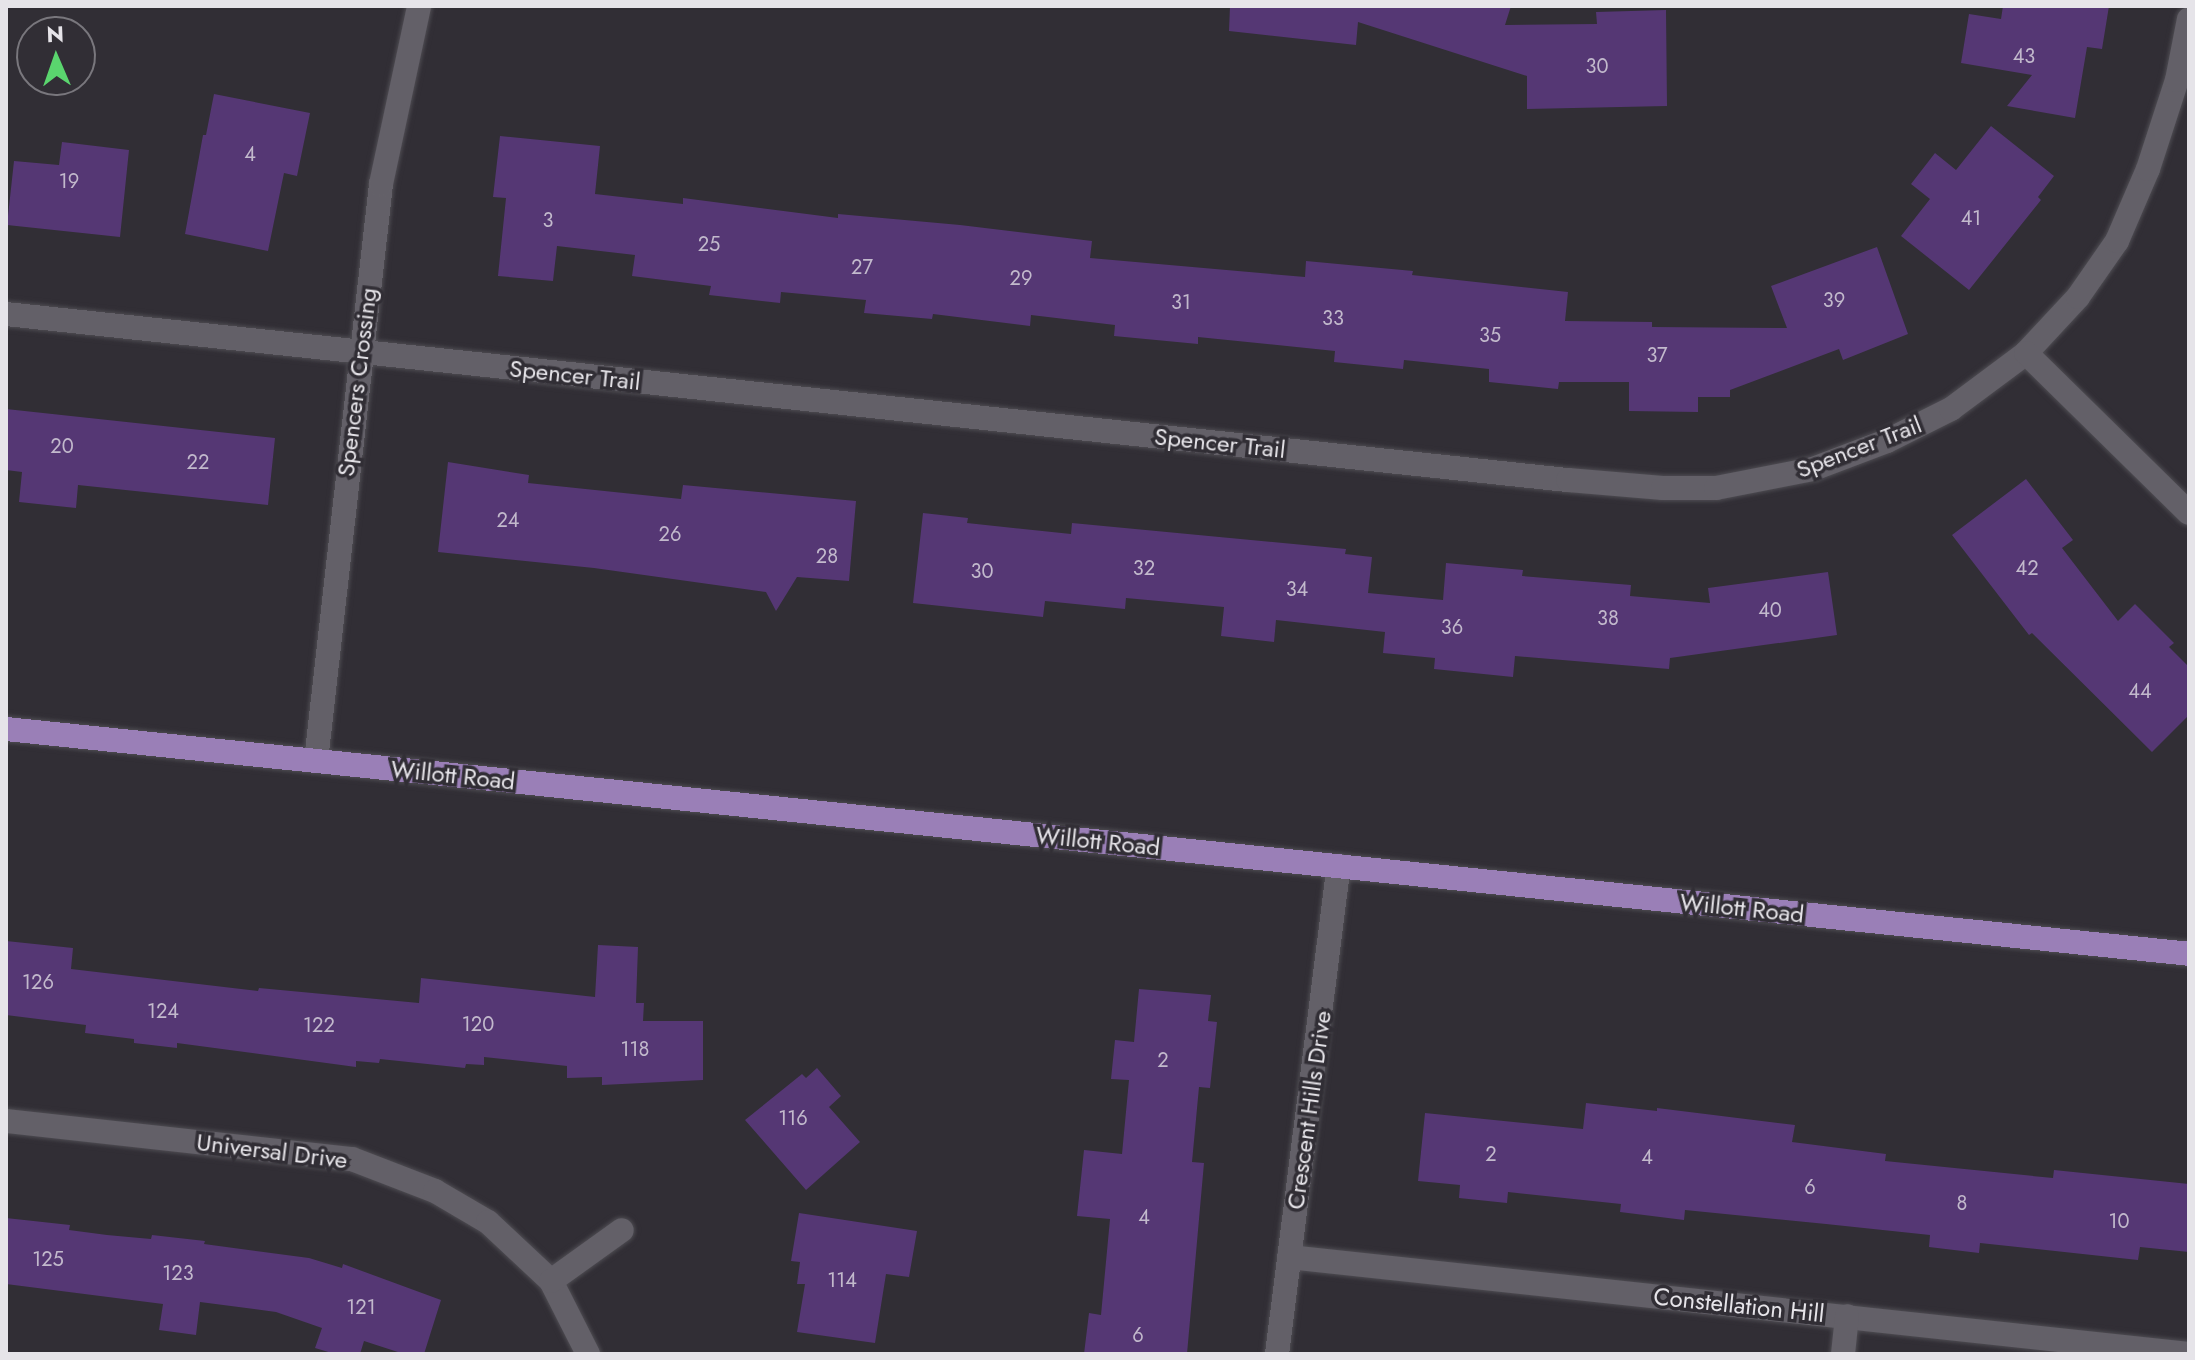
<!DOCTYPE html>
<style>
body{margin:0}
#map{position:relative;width:2195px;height:1360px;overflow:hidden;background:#312e35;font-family:Jost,sans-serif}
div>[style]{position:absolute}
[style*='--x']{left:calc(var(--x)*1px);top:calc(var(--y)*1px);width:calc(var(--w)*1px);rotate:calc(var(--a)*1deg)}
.building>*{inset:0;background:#553774}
.roads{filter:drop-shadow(0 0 2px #4e4c52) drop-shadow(0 0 2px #4e4c52)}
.minor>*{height:24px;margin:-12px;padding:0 12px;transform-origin:12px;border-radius:12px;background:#636068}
.major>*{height:24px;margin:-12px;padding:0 12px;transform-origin:12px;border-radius:12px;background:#9a7fb7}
span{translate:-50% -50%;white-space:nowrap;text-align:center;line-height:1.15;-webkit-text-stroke:7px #312e35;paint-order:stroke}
.number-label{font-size:20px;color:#c2b9cc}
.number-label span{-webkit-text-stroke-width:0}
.street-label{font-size:24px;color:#e6e4e9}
.frame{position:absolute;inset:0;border:8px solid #e6e4e9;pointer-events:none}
.north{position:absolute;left:16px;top:16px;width:80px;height:80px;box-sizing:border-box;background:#312e35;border:2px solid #79777d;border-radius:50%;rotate:358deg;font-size:22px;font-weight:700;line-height:32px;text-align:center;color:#e6e4e9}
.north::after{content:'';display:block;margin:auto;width:28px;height:36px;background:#5ad56e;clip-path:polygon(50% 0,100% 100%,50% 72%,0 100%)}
</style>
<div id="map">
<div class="building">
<div style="clip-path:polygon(1230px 6px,1511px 6px,1505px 25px,1597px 24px,1596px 12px,1666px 10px,1667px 106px,1527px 109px,1527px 76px,1358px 22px,1356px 45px,1229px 31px)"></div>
<div style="clip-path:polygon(2003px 6px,2109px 6px,2102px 49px,2087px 47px,2075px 118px,2007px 106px,2032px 75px,1961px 63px,1969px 14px,2001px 19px)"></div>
<div style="clip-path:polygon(214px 94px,310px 113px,297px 176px,284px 173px,268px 251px,185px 234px,203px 135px,206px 135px)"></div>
<div style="clip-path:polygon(1991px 126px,2054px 176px,2038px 197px,2041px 200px,1969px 290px,1901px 236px,1930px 199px,1911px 184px,1935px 153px,1956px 170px)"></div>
<div style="clip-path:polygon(500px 136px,600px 146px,595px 194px,683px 204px,683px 198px,838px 218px,838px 214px,960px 225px,1092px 241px,1090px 258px,1305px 277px,1306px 261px,1413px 271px,1412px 275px,1568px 292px,1565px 321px,1652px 322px,1652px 327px,1787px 328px,1771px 286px,1877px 247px,1908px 334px,1843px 360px,1839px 349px,1730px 390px,1730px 397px,1698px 397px,1698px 412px,1629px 411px,1629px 382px,1559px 382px,1558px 389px,1489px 382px,1489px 369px,1404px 360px,1403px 369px,1334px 362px,1335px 351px,1198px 337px,1198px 344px,1114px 336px,1115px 325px,1031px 315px,1030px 326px,933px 314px,932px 319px,864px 313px,866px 300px,781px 292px,780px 303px,709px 295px,711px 286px,632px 276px,635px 255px,557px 246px,553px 281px,498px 276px,506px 198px,493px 197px)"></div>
<div style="clip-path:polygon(62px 142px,129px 150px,120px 237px,7px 225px,14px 161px,59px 165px)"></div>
<div style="clip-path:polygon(6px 409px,275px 438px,268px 505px,78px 485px,76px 508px,19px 502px,22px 472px,6px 470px)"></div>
<div style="clip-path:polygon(448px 462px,529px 475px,528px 483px,681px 499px,683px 485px,856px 501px,849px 581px,797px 577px,776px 611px,766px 592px,594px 568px,438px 552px)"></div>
<div style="clip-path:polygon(2026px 479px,2073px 540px,2062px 548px,2118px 621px,2135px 604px,2174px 643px,2169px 647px,2189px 667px,2189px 715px,2152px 752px,2032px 633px,2029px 635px,1952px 535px)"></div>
<div style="clip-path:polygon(923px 513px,968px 518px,967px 523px,1071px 534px,1072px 523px,1346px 549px,1345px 554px,1372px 557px,1368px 593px,1443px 600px,1446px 563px,1523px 570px,1522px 576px,1631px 585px,1630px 596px,1710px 603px,1708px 588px,1828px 572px,1837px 635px,1670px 658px,1669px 669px,1515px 656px,1513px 677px,1434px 669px,1435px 658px,1383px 653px,1385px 632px,1276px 620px,1274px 642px,1221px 636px,1224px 607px,1126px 598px,1125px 609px,1045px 601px,1043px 617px,913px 603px)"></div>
<div style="clip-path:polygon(6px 941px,73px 948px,71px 969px,258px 991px,259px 988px,419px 1003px,421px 978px,595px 997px,598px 945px,638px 947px,636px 1003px,644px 1003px,643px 1021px,703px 1021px,703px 1080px,602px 1085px,602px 1077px,567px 1078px,567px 1066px,484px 1057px,484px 1065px,466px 1064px,465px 1068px,380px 1059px,379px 1063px,356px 1061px,356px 1067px,177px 1043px,177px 1048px,134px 1043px,134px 1039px,85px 1033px,86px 1025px,6px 1015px)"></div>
<div style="clip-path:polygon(1139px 989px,1211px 995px,1208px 1021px,1217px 1022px,1210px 1088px,1199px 1087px,1192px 1162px,1204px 1163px,1187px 1354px,1084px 1354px,1089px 1313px,1101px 1315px,1110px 1219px,1077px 1216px,1084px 1150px,1122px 1154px,1129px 1080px,1111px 1079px,1115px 1040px,1134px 1042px)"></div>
<div style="clip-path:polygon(817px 1068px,841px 1096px,829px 1107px,860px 1142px,806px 1190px,745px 1120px,802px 1074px,806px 1078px)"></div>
<div style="clip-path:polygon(1586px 1103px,1657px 1111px,1657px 1108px,1795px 1125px,1792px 1142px,1886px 1154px,1885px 1161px,2053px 1178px,2054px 1170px,2189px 1184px,2189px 1252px,2140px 1247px,2138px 1260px,1980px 1243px,1979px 1253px,1929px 1247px,1930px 1235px,1826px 1224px,1685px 1210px,1684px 1220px,1620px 1212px,1621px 1204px,1508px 1192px,1507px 1203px,1459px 1198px,1460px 1185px,1418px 1181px,1425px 1113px,1583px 1129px)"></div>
<div style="clip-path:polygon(799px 1213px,917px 1231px,909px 1277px,886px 1274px,875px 1343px,797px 1332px,805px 1284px,797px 1284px,800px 1262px,791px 1261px)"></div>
<div style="clip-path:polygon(6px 1218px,70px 1225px,69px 1230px,107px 1235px,151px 1239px,152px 1235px,205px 1241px,204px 1244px,309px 1258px,342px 1268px,343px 1264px,441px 1300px,424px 1354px,404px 1354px,364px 1341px,360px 1354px,335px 1354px,315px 1348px,322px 1328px,276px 1312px,200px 1302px,196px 1335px,159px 1330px,163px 1304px,6px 1284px)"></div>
</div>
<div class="roads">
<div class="minor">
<div style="--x:6;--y:314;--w:1571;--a:6.07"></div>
<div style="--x:1568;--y:480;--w:95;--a:4.8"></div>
<div style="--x:1663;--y:488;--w:53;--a:0"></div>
<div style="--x:1716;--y:488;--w:99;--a:-11.1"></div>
<div style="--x:1813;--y:469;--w:79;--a:-20.7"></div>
<div style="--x:1887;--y:441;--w:72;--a:-26.6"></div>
<div style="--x:1951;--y:409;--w:94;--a:-36.7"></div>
<div style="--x:2026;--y:353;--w:76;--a:-47.1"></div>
<div style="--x:2078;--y:297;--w:68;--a:-55.1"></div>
<div style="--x:2117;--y:241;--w:78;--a:-66.7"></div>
<div style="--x:2148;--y:169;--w:94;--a:-72"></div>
<div style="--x:2177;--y:80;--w:62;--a:-78.9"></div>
<div style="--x:2026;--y:353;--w:228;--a:44.5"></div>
<div style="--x:316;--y:761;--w:581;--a:-83.57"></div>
<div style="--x:381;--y:184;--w:182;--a:-77.9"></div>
<div style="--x:6;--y:1121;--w:348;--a:6.3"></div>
<div style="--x:352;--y:1159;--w:89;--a:21.1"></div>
<div style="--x:435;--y:1191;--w:61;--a:30.3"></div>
<div style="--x:488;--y:1222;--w:86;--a:43.1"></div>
<div style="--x:551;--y:1281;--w:82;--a:63.1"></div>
<div style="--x:1289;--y:1257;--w:905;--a:6.15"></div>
<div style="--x:551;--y:1281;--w:87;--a:-35.7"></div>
<div style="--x:1277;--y:1354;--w:492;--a:-82.8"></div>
<div style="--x:1843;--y:1354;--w:38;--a:-84"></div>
</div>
<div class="major">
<div style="--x:6;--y:729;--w:2195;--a:5.88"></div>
</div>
</div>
<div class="number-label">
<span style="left:2024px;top:56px">43</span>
<span style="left:1597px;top:66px">30</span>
<span style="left:250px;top:154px">4</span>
<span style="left:69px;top:181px">19</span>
<span style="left:1971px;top:218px">41</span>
<span style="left:548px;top:220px">3</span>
<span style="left:709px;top:244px">25</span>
<span style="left:862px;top:267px">27</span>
<span style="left:1021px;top:278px">29</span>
<span style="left:1834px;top:300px">39</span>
<span style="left:1181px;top:302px">31</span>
<span style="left:1333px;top:318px">33</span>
<span style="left:1490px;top:335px">35</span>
<span style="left:1657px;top:355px">37</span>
<span style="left:62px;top:446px">20</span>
<span style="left:198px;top:462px">22</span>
<span style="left:508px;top:520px">24</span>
<span style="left:670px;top:534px">26</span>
<span style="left:827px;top:556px">28</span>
<span style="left:1144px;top:568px">32</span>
<span style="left:2027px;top:568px">42</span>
<span style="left:982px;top:571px">30</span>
<span style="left:1297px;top:589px">34</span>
<span style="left:1770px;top:610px">40</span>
<span style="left:1608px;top:618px">38</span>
<span style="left:1452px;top:627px">36</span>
<span style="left:2140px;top:691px">44</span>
<span style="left:38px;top:982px">126</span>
<span style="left:163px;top:1011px">124</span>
<span style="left:478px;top:1024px">120</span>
<span style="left:319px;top:1025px">122</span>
<span style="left:635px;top:1049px">118</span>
<span style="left:1163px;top:1060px">2</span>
<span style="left:793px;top:1118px">116</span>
<span style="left:1491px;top:1154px">2</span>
<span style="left:1647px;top:1157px">4</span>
<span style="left:1810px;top:1187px">6</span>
<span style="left:1962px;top:1203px">8</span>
<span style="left:1144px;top:1217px">4</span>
<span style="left:2119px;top:1221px">10</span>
<span style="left:48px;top:1259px">125</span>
<span style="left:178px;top:1273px">123</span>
<span style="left:842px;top:1280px">114</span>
<span style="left:361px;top:1307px">121</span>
<span style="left:1138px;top:1335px">6</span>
</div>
<div class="street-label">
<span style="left:575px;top:375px;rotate:6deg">Spencer Trail</span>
<span style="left:357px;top:382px;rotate:-83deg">Spencers Crossing</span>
<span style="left:1220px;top:443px;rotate:6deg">Spencer Trail</span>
<span style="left:1859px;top:447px;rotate:-21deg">Spencer Trail</span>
<span style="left:453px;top:775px;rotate:6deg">Willott Road</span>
<span style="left:1098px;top:841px;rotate:6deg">Willott Road</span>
<span style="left:1742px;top:908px;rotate:6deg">Willott Road</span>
<span style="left:1309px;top:1110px;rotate:-82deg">Crescent Hills Drive</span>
<span style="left:272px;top:1151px;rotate:7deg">Universal Drive</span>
<span style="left:1739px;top:1305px;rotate:6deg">Constellation Hill</span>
</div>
<div class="frame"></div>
<div class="north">N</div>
</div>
